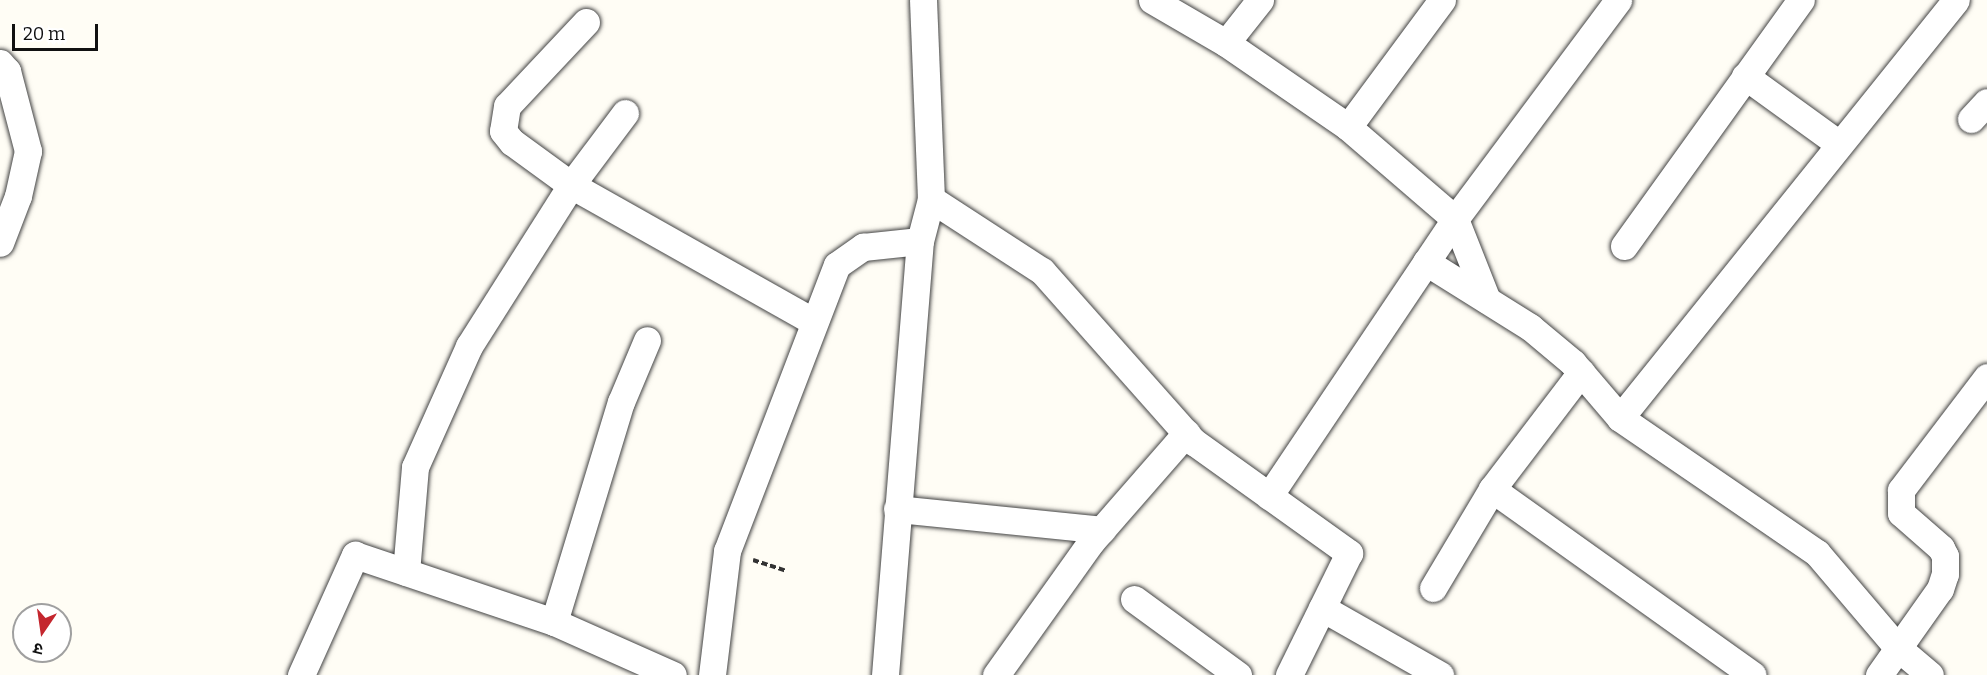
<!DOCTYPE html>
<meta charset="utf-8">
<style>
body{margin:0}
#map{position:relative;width:1987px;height:675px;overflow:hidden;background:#fffdf5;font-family:Bitter,"Noto Sans Devanagari",serif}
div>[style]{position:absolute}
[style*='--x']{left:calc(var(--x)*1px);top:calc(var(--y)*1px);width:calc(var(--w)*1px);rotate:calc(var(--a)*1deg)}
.path>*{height:4px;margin-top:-2px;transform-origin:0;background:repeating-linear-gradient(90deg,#333 0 6px,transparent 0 9px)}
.roads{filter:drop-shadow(0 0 2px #444) drop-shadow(0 0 2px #444)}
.street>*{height:27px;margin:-13.5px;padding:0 13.5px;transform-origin:13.5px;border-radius:13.5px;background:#fff}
span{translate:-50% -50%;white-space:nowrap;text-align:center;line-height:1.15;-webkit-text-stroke:6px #fff;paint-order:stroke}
.north{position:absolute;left:12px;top:603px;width:60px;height:60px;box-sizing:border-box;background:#fff;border:2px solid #a0a0a0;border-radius:50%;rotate:193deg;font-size:16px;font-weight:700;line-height:24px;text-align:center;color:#111}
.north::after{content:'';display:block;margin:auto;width:21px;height:27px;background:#c4262e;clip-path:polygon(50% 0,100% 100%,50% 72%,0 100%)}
.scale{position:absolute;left:12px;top:24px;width:86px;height:27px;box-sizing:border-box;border:3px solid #111;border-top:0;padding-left:8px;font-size:18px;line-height:21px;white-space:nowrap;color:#111;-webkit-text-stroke:4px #fff;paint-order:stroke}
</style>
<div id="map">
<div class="path">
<div style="--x:753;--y:560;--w:35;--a:18"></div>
</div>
<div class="roads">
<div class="street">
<div style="--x:1152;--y:0;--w:86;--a:30.2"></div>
<div style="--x:1226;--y:43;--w:148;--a:34.5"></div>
<div style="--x:1348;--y:127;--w:141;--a:40.7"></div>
<div style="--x:1455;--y:219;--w:87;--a:68.4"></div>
<div style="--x:586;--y:22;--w:115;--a:133.2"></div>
<div style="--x:507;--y:106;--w:25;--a:99"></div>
<div style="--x:503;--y:131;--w:14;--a:51"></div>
<div style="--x:512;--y:142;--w:73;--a:36.1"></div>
<div style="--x:571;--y:185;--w:279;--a:29.4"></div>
<div style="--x:1226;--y:43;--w:55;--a:-51.7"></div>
<div style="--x:0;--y:63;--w:11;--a:49"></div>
<div style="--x:7;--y:71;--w:83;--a:75.3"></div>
<div style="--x:28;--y:151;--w:46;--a:102.5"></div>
<div style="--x:18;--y:196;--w:50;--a:111"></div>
<div style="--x:1745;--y:76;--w:116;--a:35.9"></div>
<div style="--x:1971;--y:119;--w:23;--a:-47"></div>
<div style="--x:1348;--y:127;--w:158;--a:-53.5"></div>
<div style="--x:931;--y:199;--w:132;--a:33"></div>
<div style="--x:1042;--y:271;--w:229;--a:48.4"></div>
<div style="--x:1194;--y:442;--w:191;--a:35.6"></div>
<div style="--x:1349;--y:553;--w:136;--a:116.2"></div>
<div style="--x:1624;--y:246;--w:303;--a:-54.3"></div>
<div style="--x:1426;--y:262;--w:123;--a:32"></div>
<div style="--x:1530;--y:327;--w:56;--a:39.9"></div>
<div style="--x:1573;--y:363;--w:72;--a:49.5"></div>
<div style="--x:1620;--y:418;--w:239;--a:34.4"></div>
<div style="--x:1817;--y:553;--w:123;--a:49.6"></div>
<div style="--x:1897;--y:647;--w:43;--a:40.3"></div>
<div style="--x:1620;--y:418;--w:536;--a:-51.21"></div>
<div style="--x:1492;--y:489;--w:320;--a:35.5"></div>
<div style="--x:1269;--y:496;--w:334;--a:-56.1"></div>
<div style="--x:1455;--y:219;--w:273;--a:-53.3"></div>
<div style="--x:897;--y:509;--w:206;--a:5.8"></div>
<div style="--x:406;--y:572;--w:105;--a:-85.1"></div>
<div style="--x:415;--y:467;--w:133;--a:-65.9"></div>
<div style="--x:469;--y:346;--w:191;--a:-57.6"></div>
<div style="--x:571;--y:185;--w:90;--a:-53.1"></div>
<div style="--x:1433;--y:588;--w:115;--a:-59.2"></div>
<div style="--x:1492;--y:489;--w:147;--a:-52.7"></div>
<div style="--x:1134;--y:599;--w:129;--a:36.2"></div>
<div style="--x:1322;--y:608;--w:136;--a:29.6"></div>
<div style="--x:554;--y:622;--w:230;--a:-73.1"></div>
<div style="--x:621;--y:402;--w:67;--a:-67.2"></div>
<div style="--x:301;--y:675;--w:132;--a:-65.8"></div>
<div style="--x:355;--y:555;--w:210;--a:18.6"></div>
<div style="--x:554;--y:622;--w:130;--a:24"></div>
<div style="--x:712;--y:675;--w:125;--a:-83.1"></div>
<div style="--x:727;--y:551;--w:306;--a:-69"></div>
<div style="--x:837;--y:265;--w:32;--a:-35"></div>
<div style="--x:863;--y:247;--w:57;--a:-6"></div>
<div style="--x:885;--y:675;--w:435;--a:-85.4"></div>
<div style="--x:920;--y:241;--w:43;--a:-75.3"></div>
<div style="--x:931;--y:199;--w:199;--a:-92.3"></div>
<div style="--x:996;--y:675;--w:163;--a:-54.5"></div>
<div style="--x:1091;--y:542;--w:145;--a:-48.9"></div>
<div style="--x:1879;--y:675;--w:105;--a:-54.7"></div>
<div style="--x:1940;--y:589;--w:16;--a:-72"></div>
<div style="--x:1945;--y:574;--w:18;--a:-90"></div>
<div style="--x:1945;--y:556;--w:9;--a:-117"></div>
<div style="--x:1941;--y:548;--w:53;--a:-138.8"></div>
<div style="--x:1901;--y:513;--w:23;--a:-90"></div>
<div style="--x:1901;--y:490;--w:142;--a:-52.7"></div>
</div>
</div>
<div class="north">उ</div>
<div class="scale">20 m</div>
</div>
